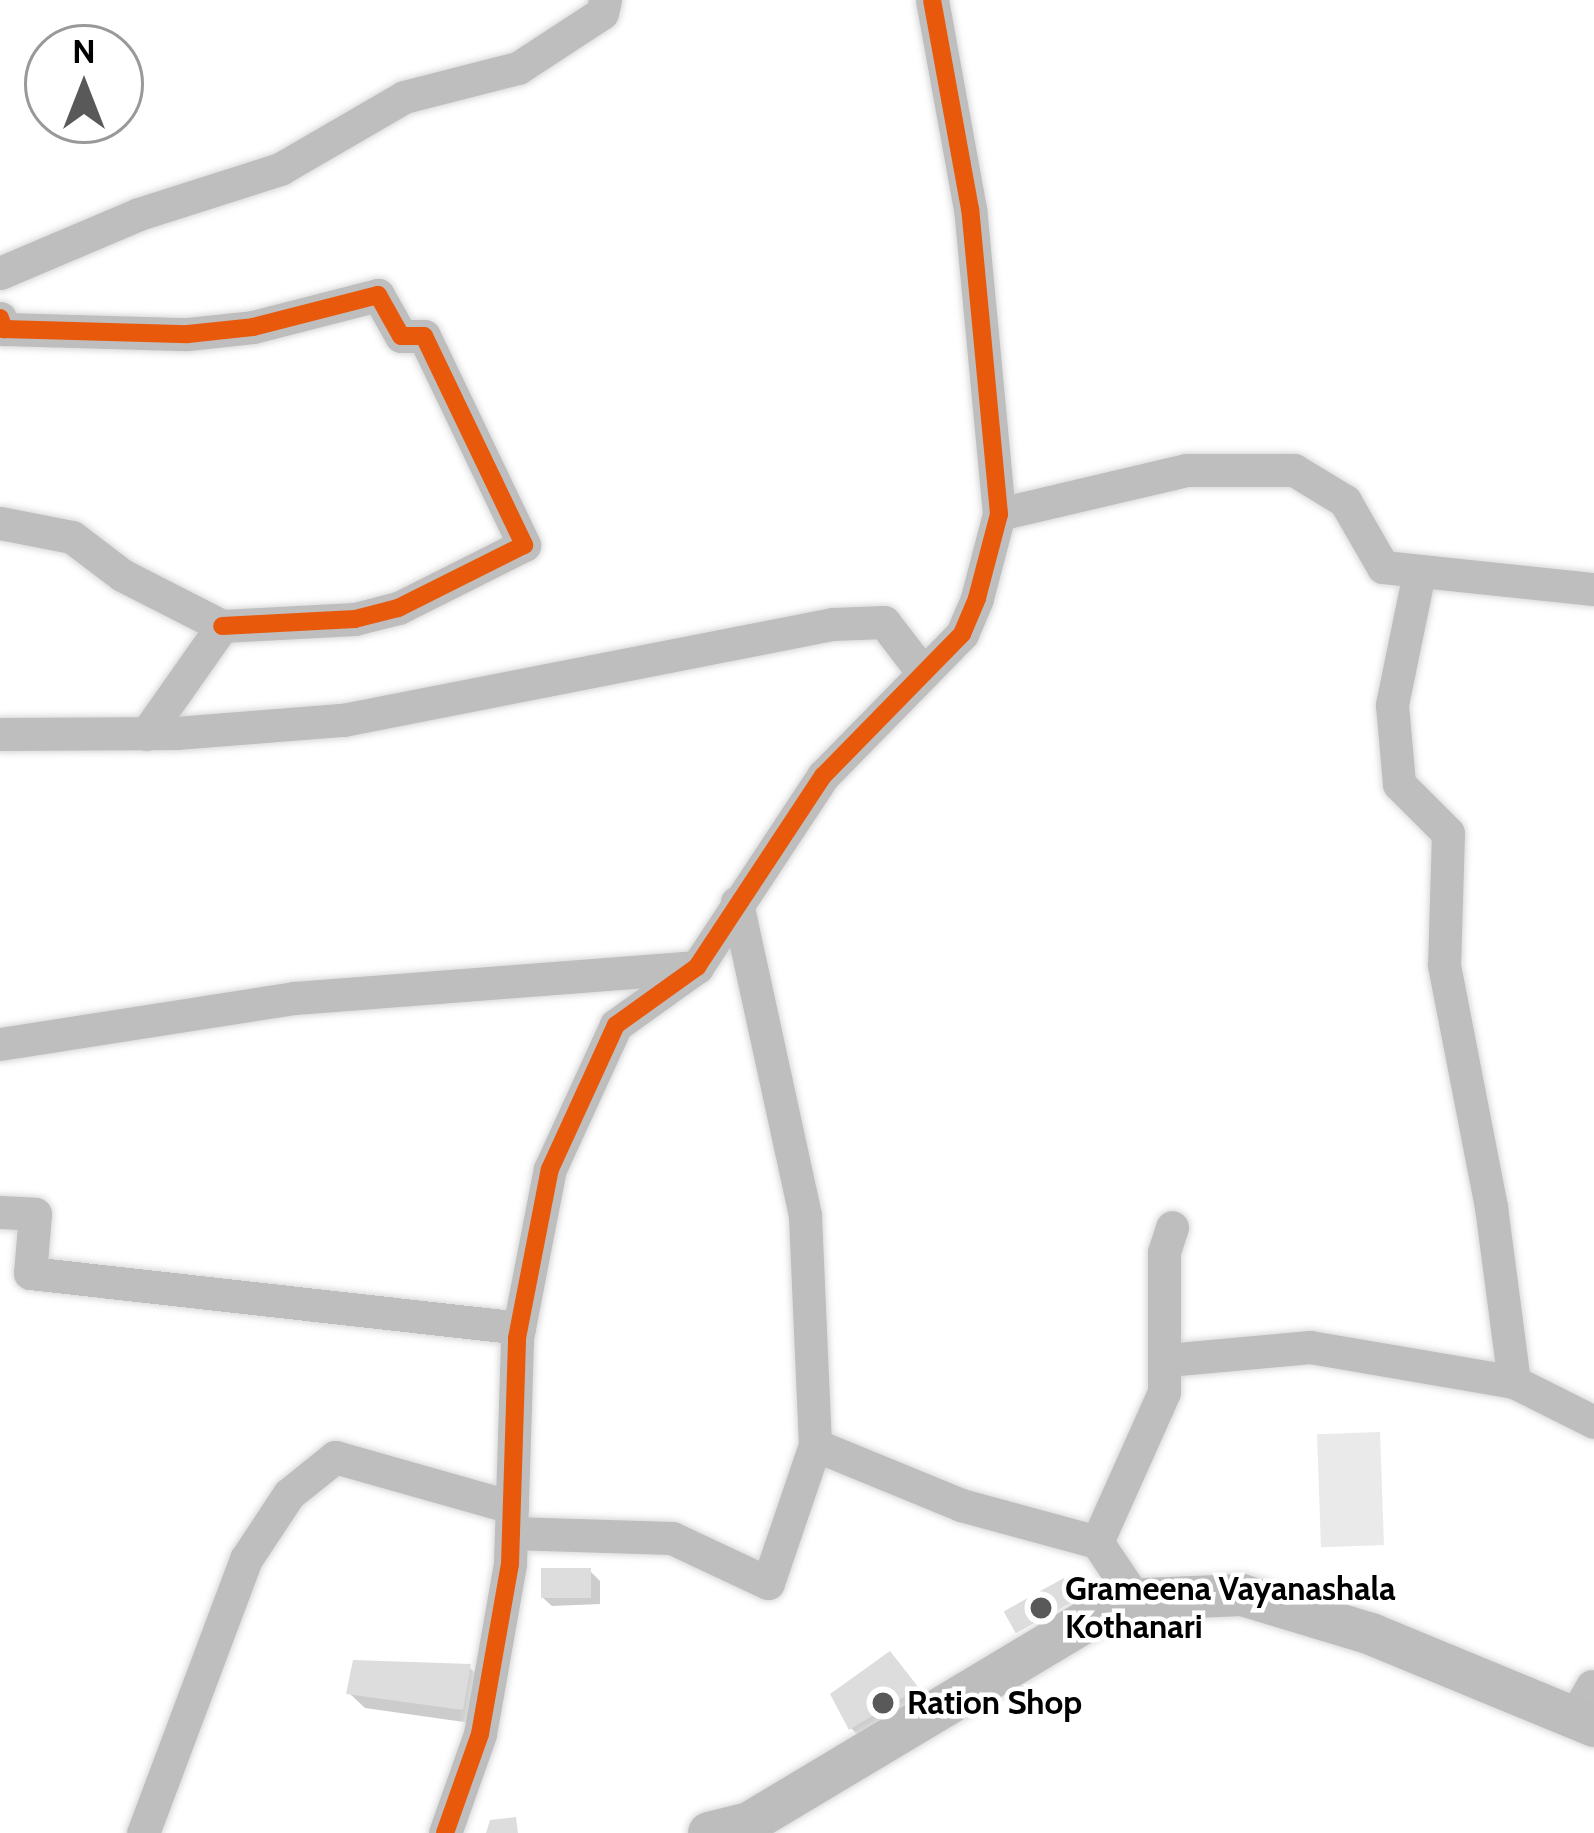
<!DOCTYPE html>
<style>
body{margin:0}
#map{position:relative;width:1594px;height:1833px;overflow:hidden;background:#fff;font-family:Cabin,sans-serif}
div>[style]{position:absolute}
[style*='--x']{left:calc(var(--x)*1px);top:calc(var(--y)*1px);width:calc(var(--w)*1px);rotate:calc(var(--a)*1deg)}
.green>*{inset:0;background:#eaeaea;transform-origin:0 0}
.shadow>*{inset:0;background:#0003}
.building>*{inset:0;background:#ddd;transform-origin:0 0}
.roads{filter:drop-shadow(0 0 3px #dbdbdb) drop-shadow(0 0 3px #dbdbdb)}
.minor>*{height:33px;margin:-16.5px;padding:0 16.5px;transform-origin:16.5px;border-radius:16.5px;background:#bebebe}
.major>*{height:42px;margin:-21px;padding:0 21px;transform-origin:21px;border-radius:21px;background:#bdbdbd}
.cycleway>*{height:18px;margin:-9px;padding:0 9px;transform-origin:9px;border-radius:9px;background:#e8590c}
.dots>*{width:33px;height:33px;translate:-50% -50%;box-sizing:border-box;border:6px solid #fff;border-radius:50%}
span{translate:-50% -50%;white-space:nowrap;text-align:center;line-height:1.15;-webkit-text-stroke:9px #fff;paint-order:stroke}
.poi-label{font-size:33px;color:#000;font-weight:700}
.left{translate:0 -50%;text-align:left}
.north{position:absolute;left:24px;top:24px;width:120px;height:120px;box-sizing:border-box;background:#fff;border:3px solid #999;border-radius:50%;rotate:0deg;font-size:33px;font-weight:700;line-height:48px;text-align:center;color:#000}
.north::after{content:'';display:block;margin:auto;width:42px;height:54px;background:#595959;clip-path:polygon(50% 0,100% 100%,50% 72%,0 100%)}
</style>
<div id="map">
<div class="green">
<div style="left:1380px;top:1432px;width:113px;height:63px;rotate:88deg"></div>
</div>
<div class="shadow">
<div style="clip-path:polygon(590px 1571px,600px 1581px,600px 1604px,552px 1606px,542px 1597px)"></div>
<div style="clip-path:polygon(890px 1655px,932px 1705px,867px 1744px,851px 1728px)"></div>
<div style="clip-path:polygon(469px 1667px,485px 1683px,478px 1724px,365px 1708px,349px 1693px)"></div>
</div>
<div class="building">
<div style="left:541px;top:1568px;width:50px;height:30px"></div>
<div style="left:1064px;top:1578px;width:25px;height:69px;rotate:61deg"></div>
<div style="clip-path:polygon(890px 1651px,919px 1688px,849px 1730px,830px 1694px)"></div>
<div style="clip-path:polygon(353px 1660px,471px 1664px,463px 1710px,346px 1694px)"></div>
<div style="clip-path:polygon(516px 1817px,518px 1833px,486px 1833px,490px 1820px)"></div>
</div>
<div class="roads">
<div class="minor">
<div style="--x:0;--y:273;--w:151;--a:-23"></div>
<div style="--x:139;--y:214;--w:148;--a:-17.7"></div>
<div style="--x:280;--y:169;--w:143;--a:-30.1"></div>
<div style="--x:404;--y:97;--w:118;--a:-14.3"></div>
<div style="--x:518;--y:68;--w:100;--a:-33.2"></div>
<div style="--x:602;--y:13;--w:13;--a:-77"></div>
<div style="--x:0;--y:318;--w:12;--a:70"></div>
<div style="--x:4;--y:329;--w:184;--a:1.6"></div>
<div style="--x:188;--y:334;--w:65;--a:-6.1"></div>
<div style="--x:253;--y:327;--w:129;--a:-14.4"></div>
<div style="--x:378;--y:295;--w:47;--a:60.7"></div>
<div style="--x:401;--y:336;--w:23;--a:0"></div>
<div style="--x:424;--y:336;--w:232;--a:64.4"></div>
<div style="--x:524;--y:545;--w:141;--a:153.4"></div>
<div style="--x:398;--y:608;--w:44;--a:165.7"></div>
<div style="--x:355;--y:619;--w:133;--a:177"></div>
<div style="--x:999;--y:514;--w:193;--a:-13.2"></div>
<div style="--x:1187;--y:470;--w:107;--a:0"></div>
<div style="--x:1294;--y:470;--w:60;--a:31.3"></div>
<div style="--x:1345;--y:501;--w:76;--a:60.1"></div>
<div style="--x:1383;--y:567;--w:212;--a:6"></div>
<div style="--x:0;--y:523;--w:73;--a:11"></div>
<div style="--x:72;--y:537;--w:63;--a:37.2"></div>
<div style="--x:122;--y:575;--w:112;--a:27"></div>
<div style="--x:222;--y:626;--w:132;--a:125.1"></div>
<div style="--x:1419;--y:573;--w:135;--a:101.6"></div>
<div style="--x:1392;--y:705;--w:79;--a:84.9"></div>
<div style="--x:1399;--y:784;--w:69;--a:45"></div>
<div style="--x:1448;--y:833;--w:132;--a:91.7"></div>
<div style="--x:1444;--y:965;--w:247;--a:79"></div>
<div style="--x:1491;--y:1207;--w:177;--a:82.5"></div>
<div style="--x:0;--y:734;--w:176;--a:-0.3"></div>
<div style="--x:176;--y:733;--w:168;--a:-4.5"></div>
<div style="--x:343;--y:720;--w:498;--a:-11.1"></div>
<div style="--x:832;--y:624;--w:52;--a:-2.2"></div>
<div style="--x:884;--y:622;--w:59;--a:52.5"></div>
<div style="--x:0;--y:1044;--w:299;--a:-8.9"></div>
<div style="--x:295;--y:998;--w:403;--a:-4.4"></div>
<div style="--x:0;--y:1212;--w:35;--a:3"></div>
<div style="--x:35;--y:1214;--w:59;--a:94.8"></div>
<div style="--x:30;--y:1273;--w:492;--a:6.4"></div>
<div style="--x:1167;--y:1360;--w:144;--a:-5.2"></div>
<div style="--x:1310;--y:1347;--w:207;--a:9.7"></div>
<div style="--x:1514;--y:1382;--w:89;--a:26.6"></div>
<div style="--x:815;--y:1445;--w:158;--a:22.3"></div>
<div style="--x:961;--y:1505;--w:141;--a:15.2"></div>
<div style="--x:511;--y:1533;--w:161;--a:1.8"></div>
<div style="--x:672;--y:1538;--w:106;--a:25.1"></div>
<div style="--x:768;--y:1583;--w:146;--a:-71.2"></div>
<div style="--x:815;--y:1445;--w:230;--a:-92.5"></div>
<div style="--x:805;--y:1215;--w:320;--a:-102.3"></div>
<div style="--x:1136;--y:1600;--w:70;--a:-123.9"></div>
<div style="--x:1097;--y:1542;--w:164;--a:-65.9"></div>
<div style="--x:1164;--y:1392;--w:140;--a:-90"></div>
<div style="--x:1164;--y:1252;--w:26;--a:-72"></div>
<div style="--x:1573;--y:1719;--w:38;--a:-60"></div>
<div style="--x:143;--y:1833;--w:293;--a:-69.4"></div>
<div style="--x:246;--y:1559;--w:78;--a:-56.5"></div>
<div style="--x:289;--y:1494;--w:59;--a:-38.8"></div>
<div style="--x:335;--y:1457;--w:184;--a:15.8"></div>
<div style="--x:445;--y:1833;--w:105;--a:-70.5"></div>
<div style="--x:480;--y:1734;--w:173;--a:-80"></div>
<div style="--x:510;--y:1564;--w:226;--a:-88.2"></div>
<div style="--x:517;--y:1338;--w:172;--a:-79"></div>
<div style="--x:550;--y:1169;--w:158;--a:-65.4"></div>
<div style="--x:616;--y:1025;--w:100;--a:-35.6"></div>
<div style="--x:697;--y:967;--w:229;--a:-56.6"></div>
<div style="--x:823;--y:776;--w:199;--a:-45.6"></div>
<div style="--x:962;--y:634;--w:39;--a:-67"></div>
<div style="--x:977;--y:598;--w:87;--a:-75.3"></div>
<div style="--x:999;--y:514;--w:306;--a:-95.4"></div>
<div style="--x:970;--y:209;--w:212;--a:-100.3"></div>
</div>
<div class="major">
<div style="--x:709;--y:1833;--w:41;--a:-14"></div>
<div style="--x:749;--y:1823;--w:434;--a:-30.9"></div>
<div style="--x:1121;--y:1600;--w:121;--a:-2.4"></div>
<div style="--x:1242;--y:1595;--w:135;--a:16.8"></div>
<div style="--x:1371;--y:1634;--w:241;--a:22.4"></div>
</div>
</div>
<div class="cycleway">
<div style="--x:0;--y:318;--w:12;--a:70"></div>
<div style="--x:4;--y:329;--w:184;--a:1.6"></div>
<div style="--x:188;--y:334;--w:65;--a:-6.1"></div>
<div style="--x:253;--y:327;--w:129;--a:-14.4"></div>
<div style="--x:378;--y:295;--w:47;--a:60.7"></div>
<div style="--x:401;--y:336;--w:23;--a:0"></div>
<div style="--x:424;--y:336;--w:232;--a:64.4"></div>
<div style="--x:524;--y:545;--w:141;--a:153.4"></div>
<div style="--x:398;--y:608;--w:44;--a:165.7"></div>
<div style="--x:355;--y:619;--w:133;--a:177"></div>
<div style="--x:445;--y:1833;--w:105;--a:-70.5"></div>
<div style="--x:480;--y:1734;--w:173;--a:-80"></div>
<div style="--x:510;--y:1564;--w:226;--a:-88.2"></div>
<div style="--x:517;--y:1338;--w:172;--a:-79"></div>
<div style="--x:550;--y:1169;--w:158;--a:-65.4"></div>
<div style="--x:616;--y:1025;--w:100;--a:-35.6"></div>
<div style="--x:697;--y:967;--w:229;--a:-56.6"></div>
<div style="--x:823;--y:776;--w:199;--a:-45.6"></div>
<div style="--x:962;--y:634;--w:39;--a:-67"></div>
<div style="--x:977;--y:598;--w:87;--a:-75.3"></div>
<div style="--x:999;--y:514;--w:306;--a:-95.4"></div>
<div style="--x:970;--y:209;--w:212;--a:-100.3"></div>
</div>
<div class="dots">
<div style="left:1041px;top:1608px;background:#595959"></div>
<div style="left:883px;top:1703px;background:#595959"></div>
</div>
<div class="poi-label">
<span class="left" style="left:1065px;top:1608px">Grameena Vayanashala<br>Kothanari</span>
<span class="left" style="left:907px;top:1703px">Ration Shop</span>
</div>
<div class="north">N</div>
</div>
